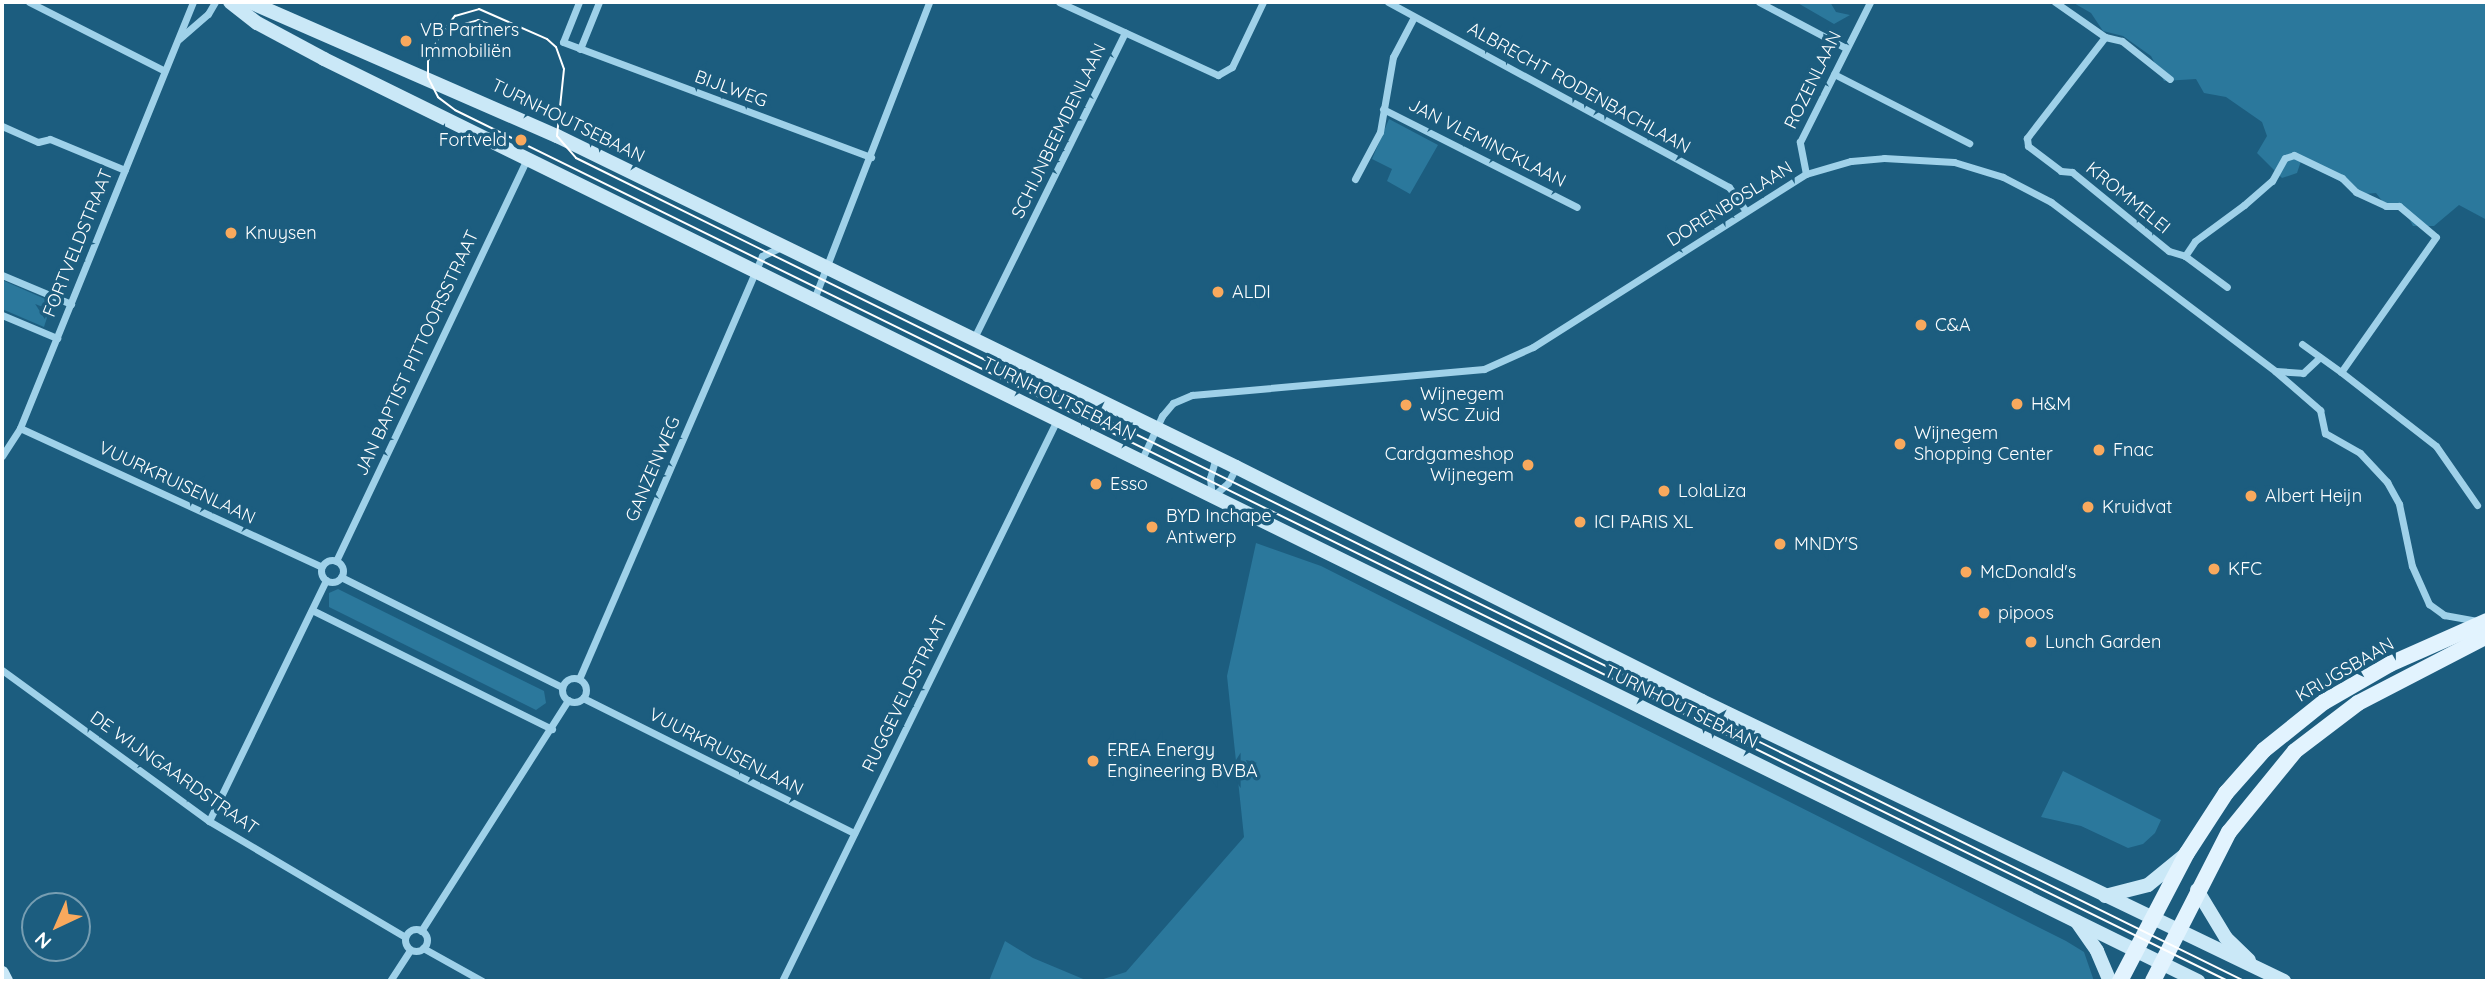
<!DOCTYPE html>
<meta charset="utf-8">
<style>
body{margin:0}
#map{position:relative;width:2489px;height:983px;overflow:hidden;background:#1c5d7f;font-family:Quicksand,sans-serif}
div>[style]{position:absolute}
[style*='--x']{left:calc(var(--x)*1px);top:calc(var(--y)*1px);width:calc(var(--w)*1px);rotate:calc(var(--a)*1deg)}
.green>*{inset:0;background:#2b789c}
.minor>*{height:7px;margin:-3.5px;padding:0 3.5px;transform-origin:3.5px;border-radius:3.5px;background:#9fd1e9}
.minor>.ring{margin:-3.5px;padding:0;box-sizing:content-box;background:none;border:7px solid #9fd1e9;border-radius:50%}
.secondary>*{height:14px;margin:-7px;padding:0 7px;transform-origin:7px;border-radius:7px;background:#cae8f7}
.primary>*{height:16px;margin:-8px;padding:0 8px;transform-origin:8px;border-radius:8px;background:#e2f3fe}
.tram>*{height:2px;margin:-1px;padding:0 1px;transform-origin:1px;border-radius:1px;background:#fff}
.dots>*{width:19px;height:19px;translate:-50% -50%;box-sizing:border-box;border:4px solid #1c5d7f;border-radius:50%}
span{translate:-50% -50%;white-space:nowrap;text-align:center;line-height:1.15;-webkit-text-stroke:7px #1c5d7f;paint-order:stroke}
.poi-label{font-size:18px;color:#fff}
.left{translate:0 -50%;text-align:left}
.right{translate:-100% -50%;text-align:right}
.street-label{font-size:18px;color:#fff}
.frame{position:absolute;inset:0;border:4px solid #fff;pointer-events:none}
.north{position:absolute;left:21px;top:892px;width:70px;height:70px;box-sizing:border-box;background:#1c5d7f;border:2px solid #779eb2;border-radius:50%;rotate:224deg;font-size:19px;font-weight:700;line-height:28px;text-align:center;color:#fff}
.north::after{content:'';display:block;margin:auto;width:24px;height:32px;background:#f9a95d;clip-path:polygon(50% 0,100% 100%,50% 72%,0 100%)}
</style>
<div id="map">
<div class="green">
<div style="clip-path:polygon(1796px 2px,1830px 2px,1836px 12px,1850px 15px,1834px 24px)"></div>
<div style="clip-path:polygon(2072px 2px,2487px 2px,2487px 220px,2459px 205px,2434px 226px,2413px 226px,2403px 207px,2383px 202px,2376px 193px,2364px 194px,2301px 161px,2297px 173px,2282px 178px,2257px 153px,2267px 136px,2262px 122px,2226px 97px,2204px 93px,2196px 79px,2164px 81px,2151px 56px,2123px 36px,2103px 31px,2091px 13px)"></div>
<div style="clip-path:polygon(1389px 119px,1438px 145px,1410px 194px,1387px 181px,1392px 169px,1372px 159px)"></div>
<div style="clip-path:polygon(2px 280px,52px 302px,44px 327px,2px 309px)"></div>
<div style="clip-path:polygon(1256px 543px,1321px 566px,2066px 941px,2084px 952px,2094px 981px,1097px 981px,1126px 972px,1244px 837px,1227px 676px)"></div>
<div style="clip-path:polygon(338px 589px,544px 691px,546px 703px,536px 710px,329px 607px,329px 593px)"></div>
<div style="clip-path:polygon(2063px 771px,2161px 820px,2155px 833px,2143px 844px,2128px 848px,2081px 826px,2041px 817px)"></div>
<div style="clip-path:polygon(1005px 941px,1033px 958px,1088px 981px,989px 981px)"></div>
</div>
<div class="minor">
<div style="--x:29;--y:2;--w:150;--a:26.9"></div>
<div style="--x:579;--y:2;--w:43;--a:111.8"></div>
<div style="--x:563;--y:42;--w:329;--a:20.5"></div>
<div style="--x:1059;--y:2;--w:175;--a:24.7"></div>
<div style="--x:1218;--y:75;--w:16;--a:-30"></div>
<div style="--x:1232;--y:67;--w:72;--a:-64.5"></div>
<div style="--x:1388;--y:2;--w:388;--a:28.5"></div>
<div style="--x:1729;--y:187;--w:29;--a:55"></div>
<div style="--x:1759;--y:2;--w:98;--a:27.9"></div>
<div style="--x:2055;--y:2;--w:61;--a:35"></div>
<div style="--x:2105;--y:37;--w:128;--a:127.7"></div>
<div style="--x:2027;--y:138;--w:8;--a:83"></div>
<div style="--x:2028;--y:146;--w:41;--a:37.1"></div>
<div style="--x:2061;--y:171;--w:11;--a:5"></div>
<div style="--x:2072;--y:172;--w:125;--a:39.2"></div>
<div style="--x:2169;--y:251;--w:17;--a:17"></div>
<div style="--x:2185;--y:256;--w:18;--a:-56"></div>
<div style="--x:2195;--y:241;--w:61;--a:-36.3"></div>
<div style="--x:2244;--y:205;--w:37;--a:-41"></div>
<div style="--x:2272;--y:181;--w:26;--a:-61"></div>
<div style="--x:2285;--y:158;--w:9;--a:-18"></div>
<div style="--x:2294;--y:155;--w:53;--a:25.6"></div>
<div style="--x:2342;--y:178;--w:20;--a:45"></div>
<div style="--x:2356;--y:192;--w:33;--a:25"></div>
<div style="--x:2386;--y:206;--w:13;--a:0"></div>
<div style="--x:2399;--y:206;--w:48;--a:40"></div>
<div style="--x:2436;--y:237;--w:165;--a:125.1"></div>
<div style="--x:2341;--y:372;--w:48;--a:-144.3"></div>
<div style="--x:2105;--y:37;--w:17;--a:13"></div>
<div style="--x:2122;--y:41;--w:61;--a:38.4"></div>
<div style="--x:179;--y:39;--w:38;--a:-41"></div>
<div style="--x:208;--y:14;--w:14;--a:-60"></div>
<div style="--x:580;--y:49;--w:51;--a:-68"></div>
<div style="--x:1834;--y:74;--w:152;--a:27.1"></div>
<div style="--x:1383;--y:109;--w:217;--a:26.8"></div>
<div style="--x:2;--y:126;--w:39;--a:24"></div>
<div style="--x:38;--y:142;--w:12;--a:-14"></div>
<div style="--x:50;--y:139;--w:81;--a:22.5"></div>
<div style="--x:1806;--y:174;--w:33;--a:-101"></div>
<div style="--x:1800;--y:142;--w:157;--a:-63.4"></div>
<div style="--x:1355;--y:179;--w:53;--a:-62"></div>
<div style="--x:1380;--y:132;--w:76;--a:-80.2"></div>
<div style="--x:1393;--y:57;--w:45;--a:-62.3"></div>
<div style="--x:2185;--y:256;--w:52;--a:36.4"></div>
<div style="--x:2;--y:275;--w:75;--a:22.8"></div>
<div style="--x:814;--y:299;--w:318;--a:-68.8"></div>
<div style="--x:2;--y:315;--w:60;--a:22.7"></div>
<div style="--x:973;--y:340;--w:343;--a:-63.7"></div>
<div style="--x:2276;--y:371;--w:27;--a:4"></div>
<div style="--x:2303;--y:373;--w:23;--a:-43"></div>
<div style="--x:2341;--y:372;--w:120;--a:37.9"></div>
<div style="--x:2436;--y:446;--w:72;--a:55.2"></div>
<div style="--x:20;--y:428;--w:332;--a:24.7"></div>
<div style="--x:2;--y:456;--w:33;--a:-57"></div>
<div style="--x:20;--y:428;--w:460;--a:-67.9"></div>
<div style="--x:1216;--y:457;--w:22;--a:106"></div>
<div style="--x:1210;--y:478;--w:19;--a:84"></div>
<div style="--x:1212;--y:497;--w:21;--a:-41"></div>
<div style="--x:1228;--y:483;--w:18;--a:-63"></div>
<div style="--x:1141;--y:461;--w:50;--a:-65"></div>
<div style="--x:1162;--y:416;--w:17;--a:-50"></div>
<div style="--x:1173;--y:403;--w:21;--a:-23"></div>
<div style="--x:1192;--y:395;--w:293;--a:-5.1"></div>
<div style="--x:1484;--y:369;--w:54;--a:-24.2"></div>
<div style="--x:1533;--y:347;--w:323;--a:-32.4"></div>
<div style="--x:1806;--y:174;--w:47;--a:-16.1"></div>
<div style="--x:1851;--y:161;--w:33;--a:-5"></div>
<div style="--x:1884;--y:158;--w:70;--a:3.3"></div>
<div style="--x:1954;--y:162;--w:51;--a:17"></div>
<div style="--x:2003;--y:177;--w:54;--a:27.5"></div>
<div style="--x:2051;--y:202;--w:281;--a:37"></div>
<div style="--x:2275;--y:371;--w:60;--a:40.9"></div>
<div style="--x:2320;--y:410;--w:24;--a:78"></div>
<div style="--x:2325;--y:433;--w:40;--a:29.7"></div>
<div style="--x:2360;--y:453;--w:40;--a:47"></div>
<div style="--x:2387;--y:482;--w:25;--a:61"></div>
<div style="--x:2399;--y:504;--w:63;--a:78.2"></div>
<div style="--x:2412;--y:566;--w:42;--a:65.9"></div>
<div style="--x:2429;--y:604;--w:19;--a:36"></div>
<div style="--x:2444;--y:615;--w:35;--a:10"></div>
<div class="ring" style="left:321px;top:560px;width:15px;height:15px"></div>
<div style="--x:336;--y:561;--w:445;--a:-64.6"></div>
<div style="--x:341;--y:577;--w:247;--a:26.5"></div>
<div style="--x:312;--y:610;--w:268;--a:26.4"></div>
<div style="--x:2;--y:670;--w:256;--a:36.1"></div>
<div style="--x:209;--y:821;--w:228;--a:30.6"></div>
<div class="ring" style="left:562px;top:678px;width:17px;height:17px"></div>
<div style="--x:579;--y:679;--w:461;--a:-66.6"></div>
<div style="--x:762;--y:256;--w:21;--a:-25"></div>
<div style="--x:583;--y:698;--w:303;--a:26.5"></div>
<div style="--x:209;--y:821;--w:268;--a:-64.1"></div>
<div class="ring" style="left:405px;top:929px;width:15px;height:15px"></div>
<div style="--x:421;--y:931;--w:274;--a:-57.5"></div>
<div style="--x:423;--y:948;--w:68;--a:29.2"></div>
<div style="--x:390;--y:981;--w:37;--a:-57"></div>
<div style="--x:782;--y:981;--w:625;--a:-63.89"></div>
</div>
<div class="secondary">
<div style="--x:230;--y:2;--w:34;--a:38"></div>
<div style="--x:257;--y:23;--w:76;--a:28.2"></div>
<div style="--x:324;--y:59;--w:2089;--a:26.2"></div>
<div style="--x:250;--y:2;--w:335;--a:23.6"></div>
<div style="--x:557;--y:136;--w:755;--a:25.99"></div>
<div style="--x:1236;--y:467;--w:521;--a:26.66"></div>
<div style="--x:1702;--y:701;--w:646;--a:25.69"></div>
<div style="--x:2197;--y:890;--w:56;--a:58.9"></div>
<div style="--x:2226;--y:938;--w:32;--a:44"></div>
<div style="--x:2105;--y:896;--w:44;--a:-14.3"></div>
<div style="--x:2148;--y:885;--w:49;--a:-39.2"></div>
<div style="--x:2077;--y:922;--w:35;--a:55"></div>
<div style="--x:2097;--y:951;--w:33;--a:67"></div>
<div style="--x:2;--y:973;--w:9;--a:63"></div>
</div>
<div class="primary">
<div style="--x:2120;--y:981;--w:144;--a:-62.4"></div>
<div style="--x:2187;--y:853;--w:72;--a:-57"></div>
<div style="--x:2226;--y:793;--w:57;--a:-48.5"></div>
<div style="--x:2264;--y:750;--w:77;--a:-38.7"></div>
<div style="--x:2324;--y:702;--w:76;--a:-29.9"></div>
<div style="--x:2390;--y:664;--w:106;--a:-23.9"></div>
<div style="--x:2153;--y:981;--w:167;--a:-63"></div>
<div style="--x:2229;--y:832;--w:104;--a:-50.8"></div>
<div style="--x:2295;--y:751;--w:79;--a:-37.3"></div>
<div style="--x:2358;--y:703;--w:145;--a:-27.4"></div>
</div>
<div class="tram">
<div style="--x:454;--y:27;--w:25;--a:-16"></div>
<div style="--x:478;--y:20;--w:27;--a:20"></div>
<div style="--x:2228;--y:981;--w:1975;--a:-153.84"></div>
<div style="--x:455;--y:110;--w:21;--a:-143"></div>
<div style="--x:438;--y:97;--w:22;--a:-117"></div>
<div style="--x:428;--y:77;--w:16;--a:-90"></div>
<div style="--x:428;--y:61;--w:24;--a:-66"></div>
<div style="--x:438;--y:39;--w:29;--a:-54"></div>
<div style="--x:455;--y:16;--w:25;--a:-16"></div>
<div style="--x:479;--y:9;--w:74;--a:23.8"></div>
<div style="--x:547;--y:39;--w:12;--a:42"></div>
<div style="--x:556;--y:47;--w:23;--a:70"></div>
<div style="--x:564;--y:69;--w:67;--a:96"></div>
<div style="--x:557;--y:136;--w:29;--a:49"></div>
<div style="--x:576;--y:158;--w:1860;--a:26.26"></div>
</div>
<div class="dots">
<div style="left:406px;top:41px;background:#f9a95d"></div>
<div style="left:521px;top:140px;background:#f9a95d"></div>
<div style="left:231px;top:233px;background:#f9a95d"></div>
<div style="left:1218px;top:292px;background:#f9a95d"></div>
<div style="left:1921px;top:325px;background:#f9a95d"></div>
<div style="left:2017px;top:404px;background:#f9a95d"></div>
<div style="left:1406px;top:405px;background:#f9a95d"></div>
<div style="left:1900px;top:444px;background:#f9a95d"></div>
<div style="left:2099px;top:450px;background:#f9a95d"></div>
<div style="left:1528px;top:465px;background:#f9a95d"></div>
<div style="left:1096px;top:484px;background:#f9a95d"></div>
<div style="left:1664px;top:491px;background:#f9a95d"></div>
<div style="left:2251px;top:496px;background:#f9a95d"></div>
<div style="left:2088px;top:507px;background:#f9a95d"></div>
<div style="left:1580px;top:522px;background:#f9a95d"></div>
<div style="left:1152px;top:527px;background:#f9a95d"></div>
<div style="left:1780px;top:544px;background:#f9a95d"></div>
<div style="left:2214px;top:569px;background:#f9a95d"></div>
<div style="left:1966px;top:572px;background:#f9a95d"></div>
<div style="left:1984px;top:613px;background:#f9a95d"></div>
<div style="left:2031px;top:642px;background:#f9a95d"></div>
<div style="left:1093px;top:761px;background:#f9a95d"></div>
</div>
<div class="poi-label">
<span class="left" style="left:420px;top:41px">VB Partners<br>Immobiliën</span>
<span class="right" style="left:507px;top:140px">Fortveld</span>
<span class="left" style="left:245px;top:233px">Knuysen</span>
<span class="left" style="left:1232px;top:292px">ALDI</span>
<span class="left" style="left:1935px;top:325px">C&amp;A</span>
<span class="left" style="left:1420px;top:405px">Wijnegem<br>WSC Zuid</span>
<span class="left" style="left:2031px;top:404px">H&amp;M</span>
<span class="left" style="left:1914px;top:444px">Wijnegem<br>Shopping Center</span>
<span class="left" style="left:2113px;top:450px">Fnac</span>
<span class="right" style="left:1514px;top:465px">Cardgameshop<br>Wijnegem</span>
<span class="left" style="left:1110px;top:484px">Esso</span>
<span class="left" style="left:1678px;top:491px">LolaLiza</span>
<span class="left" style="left:2265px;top:496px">Albert Heijn</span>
<span class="left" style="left:2102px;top:507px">Kruidvat</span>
<span class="left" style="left:1166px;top:527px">BYD Inchape<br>Antwerp</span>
<span class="left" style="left:1594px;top:522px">ICI PARIS XL</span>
<span class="left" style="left:1794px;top:544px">MNDY'S</span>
<span class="left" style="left:2228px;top:569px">KFC</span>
<span class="left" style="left:1980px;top:572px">McDonald's</span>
<span class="left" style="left:1998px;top:613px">pipoos</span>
<span class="left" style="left:2045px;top:642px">Lunch Garden</span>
<span class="left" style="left:1107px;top:761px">EREA Energy<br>Engineering BVBA</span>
</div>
<div class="street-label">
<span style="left:1813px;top:80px;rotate:-64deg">ROZENLAAN</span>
<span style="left:1579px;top:88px;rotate:29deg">ALBRECHT RODENBACHLAAN</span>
<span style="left:731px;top:89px;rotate:20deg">BIJLWEG</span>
<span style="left:568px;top:121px;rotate:26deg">TURNHOUTSEBAAN</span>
<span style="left:1059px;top:131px;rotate:-64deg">SCHIJNBEEMDENLAAN</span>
<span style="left:1487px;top:143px;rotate:27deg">JAN VLEMINCKLAAN</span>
<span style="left:2128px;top:198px;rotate:39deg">KROMMELEI</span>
<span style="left:1730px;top:204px;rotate:-32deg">DORENBOSLAAN</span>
<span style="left:78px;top:243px;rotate:-68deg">FORTVELDSTRAAT</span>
<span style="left:417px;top:353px;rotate:-65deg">JAN BAPTIST PITTOORSSTRAAT</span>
<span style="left:1059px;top:399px;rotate:26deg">TURNHOUTSEBAAN</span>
<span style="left:653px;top:469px;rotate:-67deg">GANZENWEG</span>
<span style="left:177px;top:483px;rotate:25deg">VUURKRUISENLAAN</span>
<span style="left:2345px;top:670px;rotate:-30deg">KRIJGSBAAN</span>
<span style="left:905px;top:694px;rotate:-64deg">RUGGEVELDSTRAAT</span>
<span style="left:1681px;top:707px;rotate:26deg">TURNHOUTSEBAAN</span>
<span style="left:726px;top:752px;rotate:27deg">VUURKRUISENLAAN</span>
<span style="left:174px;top:773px;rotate:35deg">DE WIJNGAARDSTRAAT</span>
</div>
<div class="frame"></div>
<div class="north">N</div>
</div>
